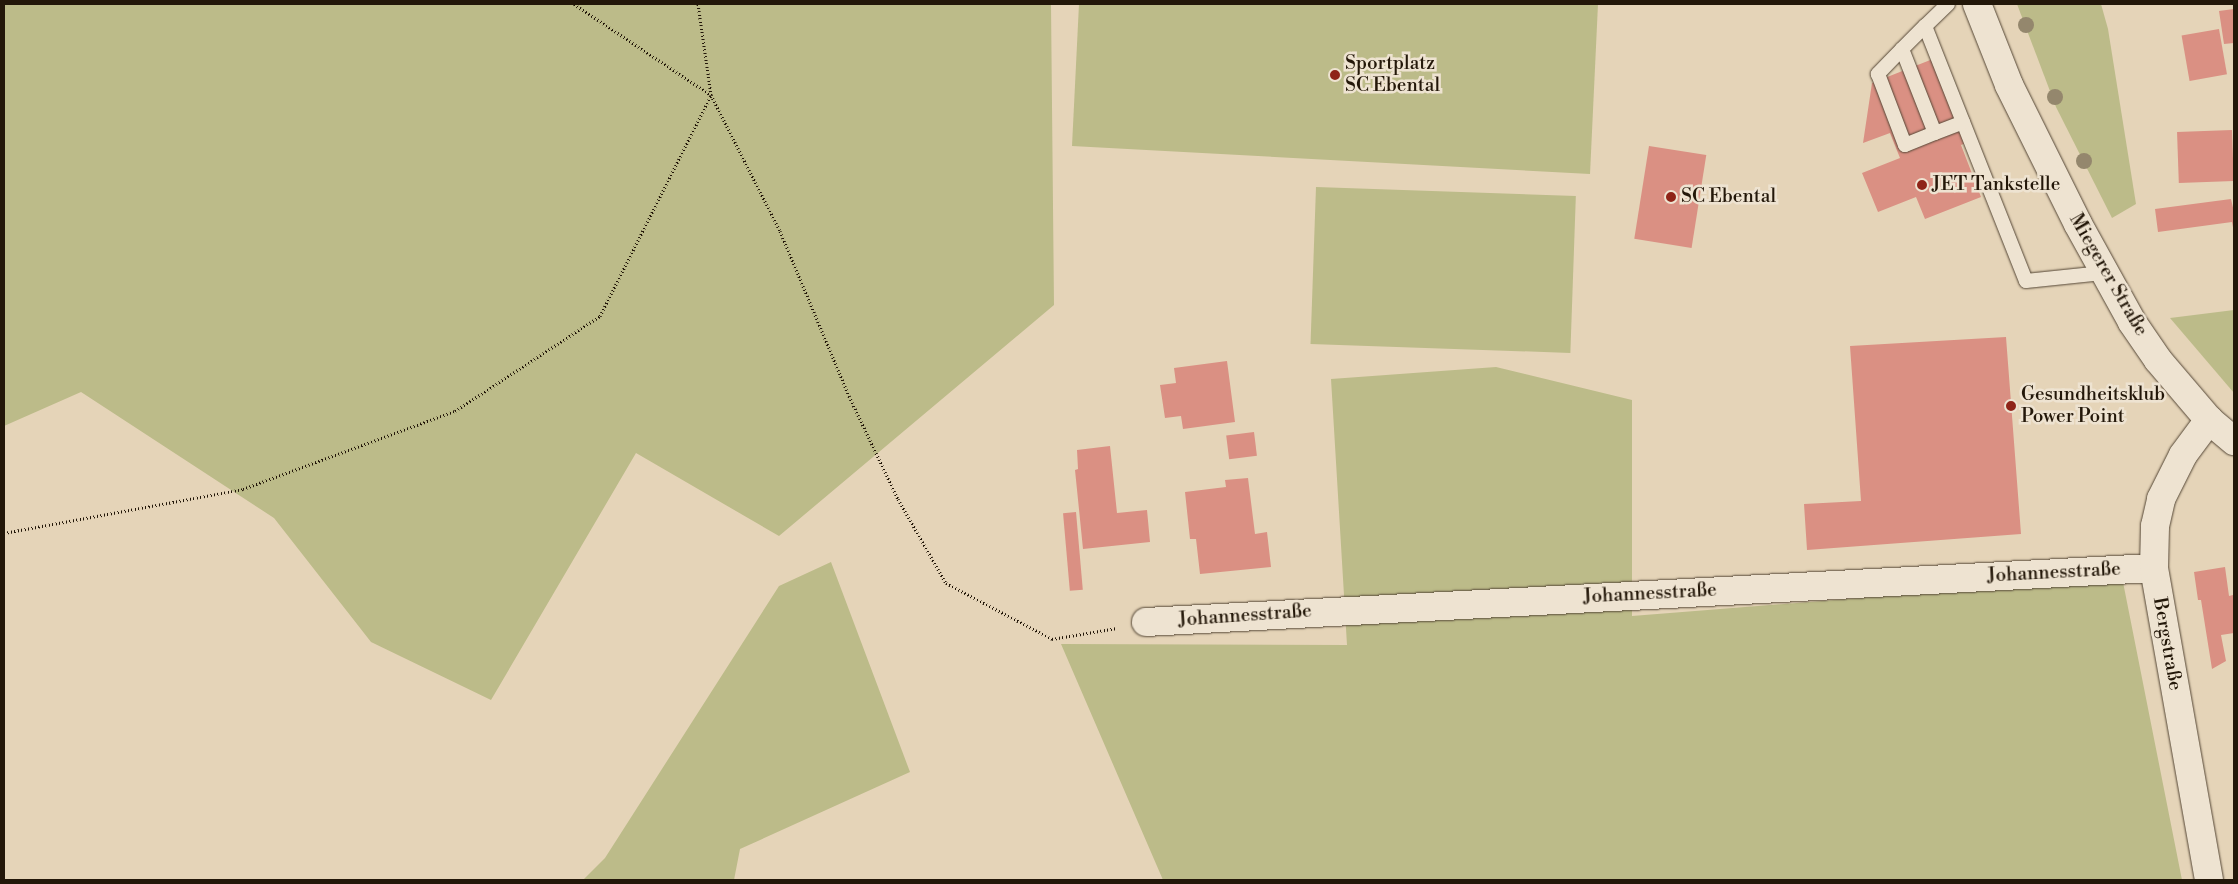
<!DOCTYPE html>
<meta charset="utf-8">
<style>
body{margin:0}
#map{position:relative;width:2238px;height:884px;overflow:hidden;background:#e5d4b8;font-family:"Libre Bodoni",serif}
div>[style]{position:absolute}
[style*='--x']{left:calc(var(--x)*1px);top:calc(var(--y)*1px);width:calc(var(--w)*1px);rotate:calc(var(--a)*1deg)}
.green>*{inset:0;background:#bcbb89;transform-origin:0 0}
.building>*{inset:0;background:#da9083;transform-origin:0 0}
.path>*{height:3px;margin-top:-1.5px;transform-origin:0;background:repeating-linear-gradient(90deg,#231709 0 1px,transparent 0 3.5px)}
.roads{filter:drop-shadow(0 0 1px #544635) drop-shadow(0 0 1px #544635)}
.lane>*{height:14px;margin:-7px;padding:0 7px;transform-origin:7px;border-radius:7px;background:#eee3d1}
.street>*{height:28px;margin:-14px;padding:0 14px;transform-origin:14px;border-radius:14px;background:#eee3d1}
.secondary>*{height:28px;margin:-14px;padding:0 14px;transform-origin:14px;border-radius:14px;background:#eee3d1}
.trees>*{width:16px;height:16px;margin:-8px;border-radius:50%;background:#94876d}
.dots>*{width:14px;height:14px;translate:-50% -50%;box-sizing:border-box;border:2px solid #eee3d1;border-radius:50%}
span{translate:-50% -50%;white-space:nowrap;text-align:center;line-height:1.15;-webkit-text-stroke:5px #eee3d1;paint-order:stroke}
.poi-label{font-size:19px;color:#231709}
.left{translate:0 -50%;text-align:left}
.street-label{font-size:19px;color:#231709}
.frame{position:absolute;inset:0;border:5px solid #231709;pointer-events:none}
</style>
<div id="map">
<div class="green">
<div style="clip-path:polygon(4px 4px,1051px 4px,1054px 305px,779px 536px,636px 453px,491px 700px,371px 642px,274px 518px,81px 392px,4px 426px)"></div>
<div style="clip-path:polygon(1079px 4px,1598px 4px,1590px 174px,1072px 146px)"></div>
<div style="clip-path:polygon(2017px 4px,2101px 4px,2108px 29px,2136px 204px,2112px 218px,2056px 107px)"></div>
<div style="left:1316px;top:187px;width:260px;height:157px;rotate:2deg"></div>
<div style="clip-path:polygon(2234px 310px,2234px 393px,2170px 318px)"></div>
<div style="clip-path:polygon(1496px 367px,1632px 400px,1632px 616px,2122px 577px,2182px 880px,1163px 880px,1061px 644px,1347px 645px,1331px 379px)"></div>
<div style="clip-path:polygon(831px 562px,910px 772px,740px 849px,734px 880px,583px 880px,605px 858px,779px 586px)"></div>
</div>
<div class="building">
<div style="clip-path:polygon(2234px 9px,2234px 43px,2224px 44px,2219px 11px)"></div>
<div style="left:2219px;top:29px;width:46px;height:38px;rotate:80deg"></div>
<div style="clip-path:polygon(1943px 55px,1976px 139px,1961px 145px,1981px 197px,1925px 219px,1916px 197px,1878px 212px,1862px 173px,1900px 158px,1890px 133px,1863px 143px,1872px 83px)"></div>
<div style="left:2232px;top:130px;width:51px;height:55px;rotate:88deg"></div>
<div style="left:1649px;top:146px;width:58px;height:94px;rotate:9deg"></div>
<div style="clip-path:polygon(2231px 199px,2234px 212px,2234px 233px,2232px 222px,2158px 232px,2155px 209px)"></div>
<div style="clip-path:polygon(2006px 337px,2021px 534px,1807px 550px,1804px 504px,1861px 501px,1850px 346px)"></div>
<div style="clip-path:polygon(1227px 361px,1235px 422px,1183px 429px,1181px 416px,1165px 418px,1160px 385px,1176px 383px,1174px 368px)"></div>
<div style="left:1254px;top:432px;width:24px;height:28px;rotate:83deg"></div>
<div style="clip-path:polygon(1110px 446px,1117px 513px,1147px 510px,1150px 542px,1083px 549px,1075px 470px,1078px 469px,1077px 450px)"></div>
<div style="clip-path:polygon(1248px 478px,1255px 534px,1267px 532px,1271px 567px,1200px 574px,1196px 539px,1190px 539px,1185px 492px,1226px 487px,1225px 480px)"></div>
<div style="left:1076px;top:512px;width:78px;height:13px;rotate:85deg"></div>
<div style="clip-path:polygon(2225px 567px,2229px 596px,2233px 595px,2234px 601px,2234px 633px,2221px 635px,2226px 661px,2212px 669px,2201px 600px,2198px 600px,2194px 572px)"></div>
</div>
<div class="path">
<div style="--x:574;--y:4;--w:164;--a:33.6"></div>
<div style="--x:711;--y:95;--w:153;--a:63.1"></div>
<div style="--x:780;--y:231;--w:179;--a:67.3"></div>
<div style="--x:849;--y:396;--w:114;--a:64.6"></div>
<div style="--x:898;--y:499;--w:97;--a:60.3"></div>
<div style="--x:946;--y:583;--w:120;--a:27.8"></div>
<div style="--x:1052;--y:639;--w:66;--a:-9.6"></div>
<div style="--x:4;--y:533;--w:243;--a:-10.4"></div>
<div style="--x:243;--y:489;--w:226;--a:-20.2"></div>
<div style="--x:455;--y:411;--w:173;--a:-33.2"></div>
<div style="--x:600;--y:316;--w:247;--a:-63.3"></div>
<div style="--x:711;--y:95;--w:92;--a:-98.1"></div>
</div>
<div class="roads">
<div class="lane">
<div style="--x:1948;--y:4;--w:32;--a:136"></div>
<div style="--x:1925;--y:26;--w:274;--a:68.4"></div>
<div style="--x:2026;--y:281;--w:77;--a:-5.9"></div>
<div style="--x:1925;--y:26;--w:33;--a:135"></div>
<div style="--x:1902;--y:49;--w:90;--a:68.6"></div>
<div style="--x:1935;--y:133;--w:30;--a:-21"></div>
<div style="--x:1902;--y:49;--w:35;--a:134"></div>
<div style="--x:1878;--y:74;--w:76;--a:69.2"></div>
<div style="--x:1905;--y:145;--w:32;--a:-22"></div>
</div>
<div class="street">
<div style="--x:1146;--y:622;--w:1009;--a:-3.07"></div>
</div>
<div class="secondary">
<div style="--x:1977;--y:4;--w:87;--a:68.4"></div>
<div style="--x:2009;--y:85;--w:155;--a:63.6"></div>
<div style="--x:2078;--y:224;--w:112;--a:61.1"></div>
<div style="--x:2132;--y:322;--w:46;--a:55.6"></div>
<div style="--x:2158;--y:360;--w:79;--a:49.6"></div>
<div style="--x:2209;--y:420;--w:33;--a:40"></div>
<div style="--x:2209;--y:880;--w:317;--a:-100"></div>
<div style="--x:2154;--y:568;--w:42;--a:-88.6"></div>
<div style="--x:2155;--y:526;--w:28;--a:-77"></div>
<div style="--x:2161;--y:499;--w:49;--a:-63.4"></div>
<div style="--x:2183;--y:455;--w:44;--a:-53.4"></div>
</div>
</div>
<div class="trees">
<div style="left:2026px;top:25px"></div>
<div style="left:2055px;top:97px"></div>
<div style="left:2084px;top:161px"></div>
</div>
<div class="dots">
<div style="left:1335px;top:75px;background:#8f2418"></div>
<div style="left:1922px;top:185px;background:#8f2418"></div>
<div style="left:1671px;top:197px;background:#8f2418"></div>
<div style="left:2011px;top:406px;background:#8f2418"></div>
</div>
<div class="poi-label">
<span class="left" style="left:1345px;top:75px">Sportplatz<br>SC Ebental</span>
<span class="left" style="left:1932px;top:185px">JET Tankstelle</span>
<span class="left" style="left:1681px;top:197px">SC Ebental</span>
<span class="left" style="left:2021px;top:406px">Gesundheitsklub<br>Power Point</span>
</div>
<div class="street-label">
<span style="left:2108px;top:275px;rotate:60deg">Miegerer Straße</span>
<span style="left:2054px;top:573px;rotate:-3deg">Johannesstraße</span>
<span style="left:1650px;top:594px;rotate:-3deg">Johannesstraße</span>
<span style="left:1245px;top:616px;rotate:-4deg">Johannesstraße</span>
<span style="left:2167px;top:644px;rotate:80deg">Bergstraße</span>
</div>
<div class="frame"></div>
</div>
